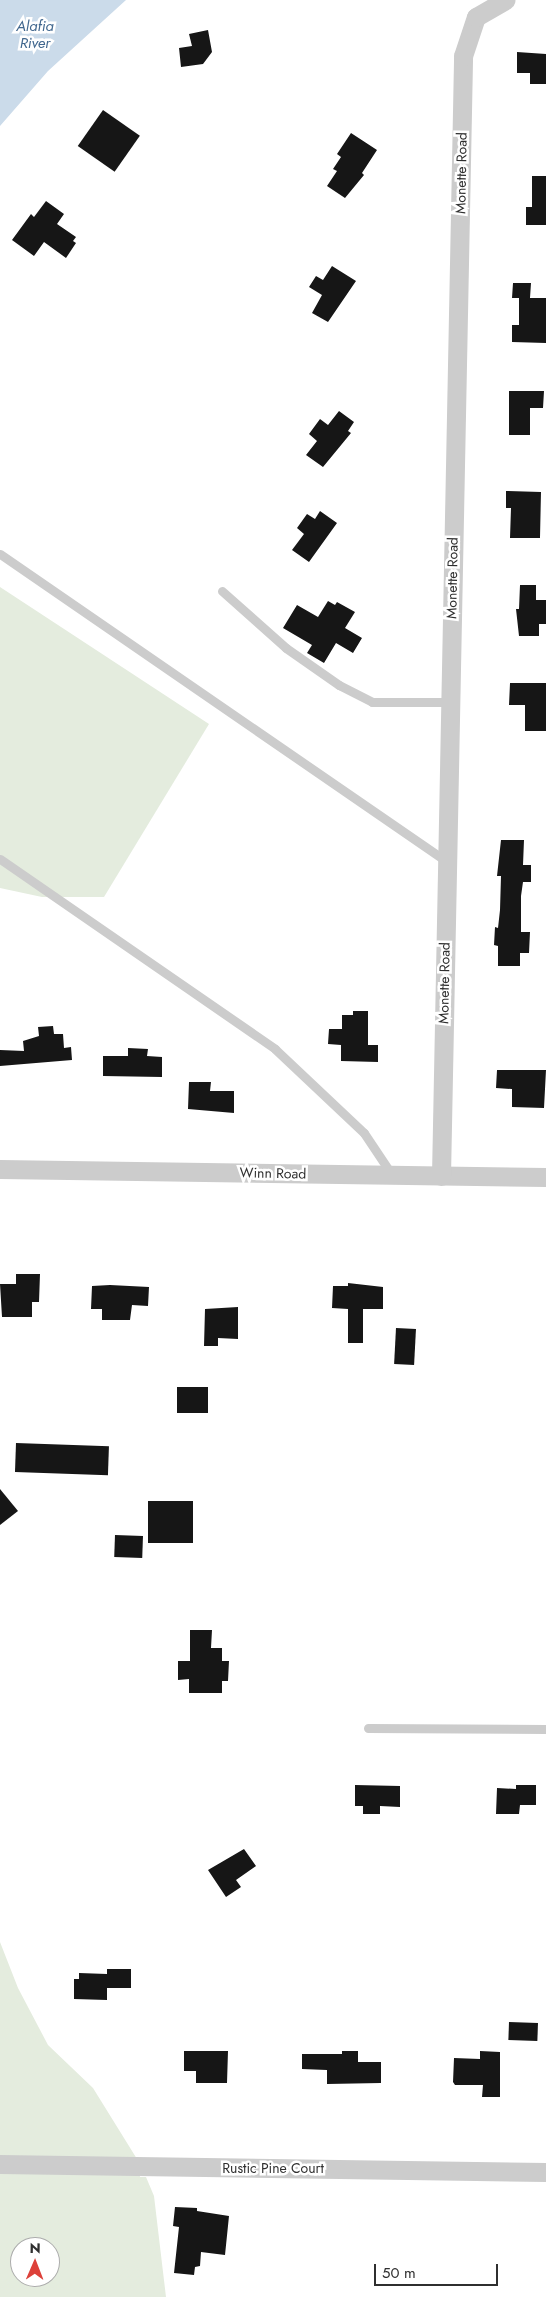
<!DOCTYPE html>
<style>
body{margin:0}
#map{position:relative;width:546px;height:2297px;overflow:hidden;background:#fff;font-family:Jost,sans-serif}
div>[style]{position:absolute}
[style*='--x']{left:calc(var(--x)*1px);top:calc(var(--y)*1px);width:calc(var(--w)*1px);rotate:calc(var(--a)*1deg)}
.green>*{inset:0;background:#e4ecde}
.water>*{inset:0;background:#cbdbea}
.building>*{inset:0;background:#161616;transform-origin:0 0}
.lane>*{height:9px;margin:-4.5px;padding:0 4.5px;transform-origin:4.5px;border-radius:4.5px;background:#ccc}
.street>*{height:19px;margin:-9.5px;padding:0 9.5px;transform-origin:9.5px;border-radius:9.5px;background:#ccc}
span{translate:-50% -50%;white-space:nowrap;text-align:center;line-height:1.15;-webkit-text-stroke:5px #fff;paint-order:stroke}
.street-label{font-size:14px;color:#2f2f2f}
.water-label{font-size:15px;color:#41678e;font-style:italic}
.north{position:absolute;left:10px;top:2237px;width:50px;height:50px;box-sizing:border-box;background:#fff;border:1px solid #acacac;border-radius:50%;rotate:1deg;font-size:14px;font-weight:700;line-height:20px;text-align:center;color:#2f2f2f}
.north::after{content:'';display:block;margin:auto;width:18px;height:22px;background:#dd413a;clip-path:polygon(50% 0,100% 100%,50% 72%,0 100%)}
.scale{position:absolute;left:374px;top:2264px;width:124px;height:22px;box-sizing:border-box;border:2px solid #2f2f2f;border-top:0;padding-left:6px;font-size:15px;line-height:18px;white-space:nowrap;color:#2f2f2f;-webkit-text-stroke:4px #fff;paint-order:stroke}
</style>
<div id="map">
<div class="green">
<div style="clip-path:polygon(0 587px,209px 724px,104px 897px,42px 897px,0 888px)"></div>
<div style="clip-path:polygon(evenodd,0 1942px,18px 1988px,48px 2045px,93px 2088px,137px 2159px,140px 2177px,146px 2177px,154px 2196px,166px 2297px,0 2297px,0 1942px,20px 2247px,50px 2247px,50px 2277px,20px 2277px,20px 2247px)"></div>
</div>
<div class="water">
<div style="clip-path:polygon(0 0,126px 0,48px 71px,0 126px)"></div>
</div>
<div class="building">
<div style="clip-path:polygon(208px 30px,212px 52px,203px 64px,181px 67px,179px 48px,192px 46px,189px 34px)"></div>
<div style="clip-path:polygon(517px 52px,546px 54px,546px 84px,530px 84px,530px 73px,517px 73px)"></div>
<div style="left:103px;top:110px;width:45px;height:44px;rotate:35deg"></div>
<div style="clip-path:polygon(351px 133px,377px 150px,362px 173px,364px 175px,345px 198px,327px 186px,337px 171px,333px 169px,341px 157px,337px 154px)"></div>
<div style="clip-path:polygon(532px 176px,546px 176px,546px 225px,526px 225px,526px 207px,532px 207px)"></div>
<div style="clip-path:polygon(46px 201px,64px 214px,57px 224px,76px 237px,73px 241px,76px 243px,66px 258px,44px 242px,34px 256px,12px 240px,31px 214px,34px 217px)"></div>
<div style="clip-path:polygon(332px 266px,356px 281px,328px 322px,312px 313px,322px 295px,309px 287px,316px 276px,323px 280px)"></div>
<div style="clip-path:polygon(513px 283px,531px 283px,530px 298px,546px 298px,546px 343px,512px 342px,512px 325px,519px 325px,519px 298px,512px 298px)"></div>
<div style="clip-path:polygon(509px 391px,544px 391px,543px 408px,530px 408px,530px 435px,509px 435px)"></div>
<div style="clip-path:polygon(339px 411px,354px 422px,348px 431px,351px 433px,323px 467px,306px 455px,317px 441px,309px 434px,320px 419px,328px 425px)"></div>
<div style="clip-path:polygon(506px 491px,541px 492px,540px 538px,510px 538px,511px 508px,506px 508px)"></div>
<div style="clip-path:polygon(320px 511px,337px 523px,309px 562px,292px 550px,304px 534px,297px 528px,307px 514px,315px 519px)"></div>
<div style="clip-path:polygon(520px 585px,536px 585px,536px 600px,546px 600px,546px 624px,539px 624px,539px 636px,519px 636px,516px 609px,519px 609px)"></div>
<div style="clip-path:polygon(328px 601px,335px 605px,337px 602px,355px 612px,345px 628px,362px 638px,353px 653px,336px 643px,324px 663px,307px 653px,312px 645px,283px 628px,297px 605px,318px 617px)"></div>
<div style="clip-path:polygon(510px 683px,546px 683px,546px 731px,525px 731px,525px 705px,509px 705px)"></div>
<div style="clip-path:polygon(501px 840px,524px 840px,523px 865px,531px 865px,531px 882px,523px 882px,521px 896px,521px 932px,530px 932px,529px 953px,520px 953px,520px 966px,498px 966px,498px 946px,494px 945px,495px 927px,498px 928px,500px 910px,501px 876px,497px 876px)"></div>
<div style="clip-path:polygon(353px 1011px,368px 1011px,368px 1045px,378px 1045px,378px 1062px,341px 1061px,341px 1045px,328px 1044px,329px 1029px,342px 1029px,342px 1015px,353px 1015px)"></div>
<div style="clip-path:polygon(53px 1026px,54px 1034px,63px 1034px,64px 1048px,71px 1047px,72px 1060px,0 1066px,0 1050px,24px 1051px,23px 1041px,39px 1036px,38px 1027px)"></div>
<div style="clip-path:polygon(128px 1048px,148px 1049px,147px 1056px,162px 1057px,162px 1077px,103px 1076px,103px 1056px,128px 1056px)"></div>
<div style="clip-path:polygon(497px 1070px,546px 1070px,544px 1108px,512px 1107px,512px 1089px,496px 1088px)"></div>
<div style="clip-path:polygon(189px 1082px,211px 1082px,210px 1091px,234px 1091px,234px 1113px,188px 1109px)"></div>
<div style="clip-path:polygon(16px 1274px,40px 1274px,39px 1302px,32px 1302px,32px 1317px,2px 1317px,0 1284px,16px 1284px)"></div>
<div style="clip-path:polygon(348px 1283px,383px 1287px,383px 1309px,363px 1309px,363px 1343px,348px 1343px,348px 1309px,332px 1308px,333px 1286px,348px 1286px)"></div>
<div style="clip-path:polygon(110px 1285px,149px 1287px,148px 1306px,132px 1305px,130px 1320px,102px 1320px,102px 1309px,91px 1309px,92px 1286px)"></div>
<div style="clip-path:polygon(238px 1307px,238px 1339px,218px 1338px,218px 1346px,204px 1346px,205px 1309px)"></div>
<div style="left:396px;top:1328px;width:20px;height:36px;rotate:3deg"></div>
<div style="left:208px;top:1387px;width:26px;height:31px;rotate:90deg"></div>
<div style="left:16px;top:1443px;width:93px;height:29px;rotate:2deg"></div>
<div style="clip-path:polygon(0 1489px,18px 1511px,0 1525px)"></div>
<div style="left:148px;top:1501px;width:45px;height:42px"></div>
<div style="left:115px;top:1535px;width:28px;height:22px;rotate:2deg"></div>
<div style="clip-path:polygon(190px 1630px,212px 1630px,211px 1648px,222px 1648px,222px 1661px,229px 1661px,228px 1681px,222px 1681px,222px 1693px,189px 1693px,189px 1679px,178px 1680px,178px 1661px,190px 1661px)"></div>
<div style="clip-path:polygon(355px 1785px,400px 1786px,400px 1807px,380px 1806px,380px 1814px,363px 1814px,363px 1806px,355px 1806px)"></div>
<div style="clip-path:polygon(516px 1785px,536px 1785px,536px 1805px,520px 1805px,519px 1814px,496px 1814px,497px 1788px,516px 1789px)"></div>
<div style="clip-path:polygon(244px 1849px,256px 1866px,236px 1880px,241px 1887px,226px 1897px,208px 1870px)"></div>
<div style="clip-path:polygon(107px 1969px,131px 1969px,131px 1988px,107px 1988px,107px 2000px,74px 1999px,74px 1979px,79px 1979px,79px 1973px,107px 1974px)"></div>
<div style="left:509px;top:2022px;width:29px;height:18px;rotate:2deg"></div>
<div style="clip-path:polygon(184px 2051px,228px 2051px,227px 2083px,196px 2083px,196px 2071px,184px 2071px)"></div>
<div style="clip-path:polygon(342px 2051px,358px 2051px,358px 2062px,381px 2062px,381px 2083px,327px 2084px,327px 2070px,302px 2069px,302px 2054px,342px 2054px)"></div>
<div style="clip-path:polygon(480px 2051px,500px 2052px,500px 2097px,482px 2097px,483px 2085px,455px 2085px,453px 2082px,454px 2058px,480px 2059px)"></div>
<div style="clip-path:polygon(175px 2207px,197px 2208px,197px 2211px,229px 2216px,225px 2255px,201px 2252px,200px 2266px,195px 2267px,194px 2275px,174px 2273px,179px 2227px,173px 2226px)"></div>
</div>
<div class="lane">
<div style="--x:0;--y:554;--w:541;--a:34.54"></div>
<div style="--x:222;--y:591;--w:86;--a:41.7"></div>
<div style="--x:286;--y:648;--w:65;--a:34.9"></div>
<div style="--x:339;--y:685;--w:37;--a:27"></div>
<div style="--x:372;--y:702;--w:77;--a:0"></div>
<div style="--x:0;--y:859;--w:334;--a:34.6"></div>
<div style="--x:275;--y:1049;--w:122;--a:43.3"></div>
<div style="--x:364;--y:1133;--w:50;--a:56.3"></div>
<div style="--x:368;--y:1728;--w:178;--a:0.3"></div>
</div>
<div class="street">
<div style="--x:0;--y:1169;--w:546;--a:0.84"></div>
<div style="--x:441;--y:1176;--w:1120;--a:-88.87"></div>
<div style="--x:463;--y:56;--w:41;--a:-71.6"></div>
<div style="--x:476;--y:17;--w:34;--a:-30"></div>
<div style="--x:0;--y:2164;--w:546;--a:0.84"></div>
</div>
<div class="street-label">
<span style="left:461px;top:173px;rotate:-89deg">Monette Road</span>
<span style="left:452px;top:578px;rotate:-89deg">Monette Road</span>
<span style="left:444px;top:983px;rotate:-89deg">Monette Road</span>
<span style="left:273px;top:1173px;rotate:1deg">Winn Road</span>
<span style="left:273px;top:2168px">Rustic Pine Court</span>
</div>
<div class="water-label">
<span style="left:35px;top:35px">Alafia<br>River</span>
</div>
<div class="north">N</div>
<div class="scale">50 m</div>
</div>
